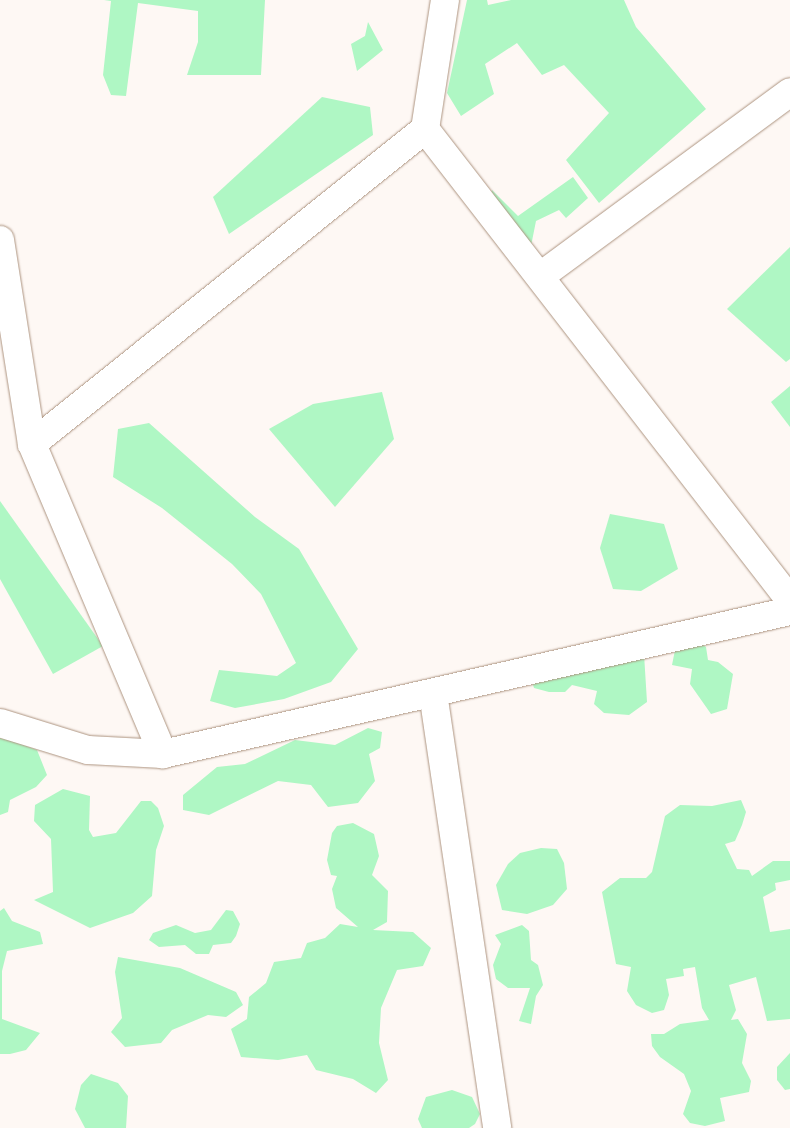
<!DOCTYPE html>
<style>
body{margin:0}
#map{position:relative;width:790px;height:1128px;overflow:hidden;background:#fef8f4;font-family:Montserrat,sans-serif}
div>[style]{position:absolute}
[style*='--x']{left:calc(var(--x)*1px);top:calc(var(--y)*1px);width:calc(var(--w)*1px);rotate:calc(var(--a)*1deg)}
.green>*{inset:0;background:#aff7c4}
.roads{filter:drop-shadow(0 0 1px #ad9480) drop-shadow(0 0 1px #ad9480)}
.minor>*{height:28px;margin:-14px;padding:0 14px;transform-origin:14px;border-radius:14px;background:#fff}
span{translate:-50% -50%;white-space:nowrap;text-align:center;line-height:1.15;-webkit-text-stroke:4px #fef8f4;paint-order:stroke}
</style>
<div id="map">
<div class="green">
<div style="clip-path:polygon(104px 0,265px 0,261px 75px,187px 75px,198px 42px,198px 11px,138px 3px,126px 96px,111px 95px,103px 75px,111px 1px)"></div>
<div style="clip-path:polygon(467px 0,487px 0,488px 5px,511px 0,624px 0,636px 27px,706px 109px,599px 203px,566px 160px,609px 113px,564px 65px,542px 75px,517px 43px,485px 64px,494px 94px,461px 116px,447px 93px)"></div>
<div style="clip-path:polygon(368px 22px,383px 50px,357px 71px,351px 44px,365px 36px)"></div>
<div style="clip-path:polygon(322px 97px,370px 107px,373px 135px,229px 234px,213px 197px)"></div>
<div style="clip-path:polygon(573px 177px,588px 198px,566px 218px,559px 210px,536px 221px,531px 246px,489px 200px,492px 190px,518px 216px)"></div>
<div style="clip-path:polygon(790px 247px,790px 359px,786px 362px,727px 309px)"></div>
<div style="clip-path:polygon(790px 386px,790px 427px,771px 402px)"></div>
<div style="clip-path:polygon(382px 392px,394px 439px,335px 507px,269px 429px,313px 404px)"></div>
<div style="clip-path:polygon(149px 423px,255px 517px,299px 549px,358px 649px,331px 682px,284px 699px,235px 708px,210px 701px,219px 670px,277px 676px,296px 663px,261px 594px,232px 564px,162px 508px,113px 477px,118px 429px)"></div>
<div style="clip-path:polygon(0 501px,103px 646px,53px 674px,0 579px)"></div>
<div style="clip-path:polygon(610px 514px,664px 524px,678px 569px,641px 591px,613px 589px,600px 548px)"></div>
<div style="clip-path:polygon(700px 643px,706px 647px,708px 660px,718px 662px,733px 674px,727px 709px,711px 714px,690px 684px,692px 669px,672px 665px,676px 645px)"></div>
<div style="clip-path:polygon(644px 654px,647px 702px,629px 715px,604px 713px,594px 704px,597px 691px,572px 685px,565px 692px,549px 692px,534px 688px,531px 678px)"></div>
<div style="clip-path:polygon(368px 728px,382px 732px,380px 748px,369px 754px,375px 781px,358px 803px,328px 807px,311px 785px,278px 781px,209px 815px,183px 810px,183px 795px,217px 767px,245px 764px,295px 740px,335px 745px)"></div>
<div style="clip-path:polygon(0 736px,37px 750px,47px 775px,36px 787px,10px 800px,8px 812px,0 815px)"></div>
<div style="clip-path:polygon(63px 789px,90px 796px,89px 830px,93px 837px,116px 833px,141px 801px,151px 801px,158px 808px,164px 826px,156px 850px,152px 896px,133px 913px,90px 928px,34px 900px,53px 892px,51px 839px,34px 821px,35px 805px)"></div>
<div style="clip-path:polygon(741px 800px,746px 812px,742px 825px,735px 841px,725px 844px,737px 869px,749px 870px,752px 876px,773px 861px,790px 861px,790px 880px,775px 883px,776px 890px,763px 897px,770px 932px,790px 929px,790px 1019px,767px 1021px,756px 977px,729px 985px,736px 1010px,731px 1020px,738px 1019px,747px 1034px,742px 1063px,751px 1081px,749px 1092px,720px 1098px,725px 1121px,705px 1126px,690px 1123px,683px 1114px,691px 1091px,684px 1074px,660px 1057px,652px 1046px,651px 1034px,664px 1034px,680px 1024px,709px 1020px,702px 1008px,695px 967px,683px 969px,684px 976px,666px 979px,669px 995px,664px 1010px,652px 1013px,636px 1005px,627px 991px,631px 967px,616px 964px,602px 892px,620px 878px,646px 878px,652px 872px,665px 816px,680px 805px,712px 806px)"></div>
<div style="clip-path:polygon(353px 823px,374px 834px,379px 856px,372px 875px,388px 891px,387px 922px,373px 930px,413px 932px,431px 948px,423px 966px,397px 970px,381px 1008px,379px 1043px,388px 1080px,376px 1093px,353px 1079px,316px 1070px,307px 1055px,278px 1060px,241px 1057px,231px 1029px,247px 1019px,249px 997px,266px 983px,274px 962px,301px 958px,307px 943px,325px 938px,340px 924px,358px 927px,336px 908px,332px 889px,337px 876px,331px 875px,327px 860px,332px 833px,337px 826px)"></div>
<div style="clip-path:polygon(541px 848px,557px 849px,564px 863px,567px 889px,553px 905px,527px 914px,502px 910px,496px 885px,508px 864px,520px 853px)"></div>
<div style="clip-path:polygon(4px 908px,12px 921px,40px 932px,43px 944px,7px 951px,2px 971px,2px 1019px,40px 1033px,26px 1050px,10px 1054px,0 1054px,0 911px)"></div>
<div style="clip-path:polygon(226px 910px,233px 911px,240px 924px,236px 936px,231px 943px,213px 945px,209px 954px,196px 954px,185px 945px,159px 947px,149px 940px,153px 933px,176px 925px,195px 933px,211px 930px)"></div>
<div style="clip-path:polygon(522px 925px,529px 931px,531px 960px,538px 965px,543px 985px,536px 996px,531px 1024px,519px 1021px,530px 988px,508px 988px,496px 979px,493px 965px,501px 944px,495px 935px)"></div>
<div style="clip-path:polygon(118px 957px,180px 968px,236px 992px,243px 1005px,226px 1017px,208px 1015px,172px 1030px,161px 1043px,125px 1047px,111px 1032px,122px 1018px,115px 972px)"></div>
<div style="clip-path:polygon(790px 1053px,790px 1089px,785px 1090px,777px 1080px,777px 1067px)"></div>
<div style="clip-path:polygon(91px 1074px,118px 1083px,128px 1096px,126px 1128px,85px 1128px,75px 1109px,81px 1085px)"></div>
<div style="clip-path:polygon(452px 1090px,472px 1097px,480px 1114px,475px 1124px,469px 1128px,422px 1128px,418px 1119px,426px 1097px)"></div>
</div>
<div class="roads">
<div class="minor">
<div style="--x:445;--y:0;--w:131;--a:98.8"></div>
<div style="--x:425;--y:129;--w:596;--a:52.23"></div>
<div style="--x:0;--y:240;--w:206;--a:81.1"></div>
<div style="--x:32;--y:444;--w:337;--a:67.1"></div>
<div style="--x:542;--y:275;--w:308;--a:-36.4"></div>
<div style="--x:32;--y:444;--w:504;--a:-38.71"></div>
<div style="--x:433;--y:693;--w:440;--a:81.6"></div>
<div style="--x:0;--y:723;--w:92;--a:17.1"></div>
<div style="--x:88;--y:750;--w:75;--a:3.1"></div>
<div style="--x:163;--y:754;--w:643;--a:-12.85"></div>
</div>
</div>
</div>
